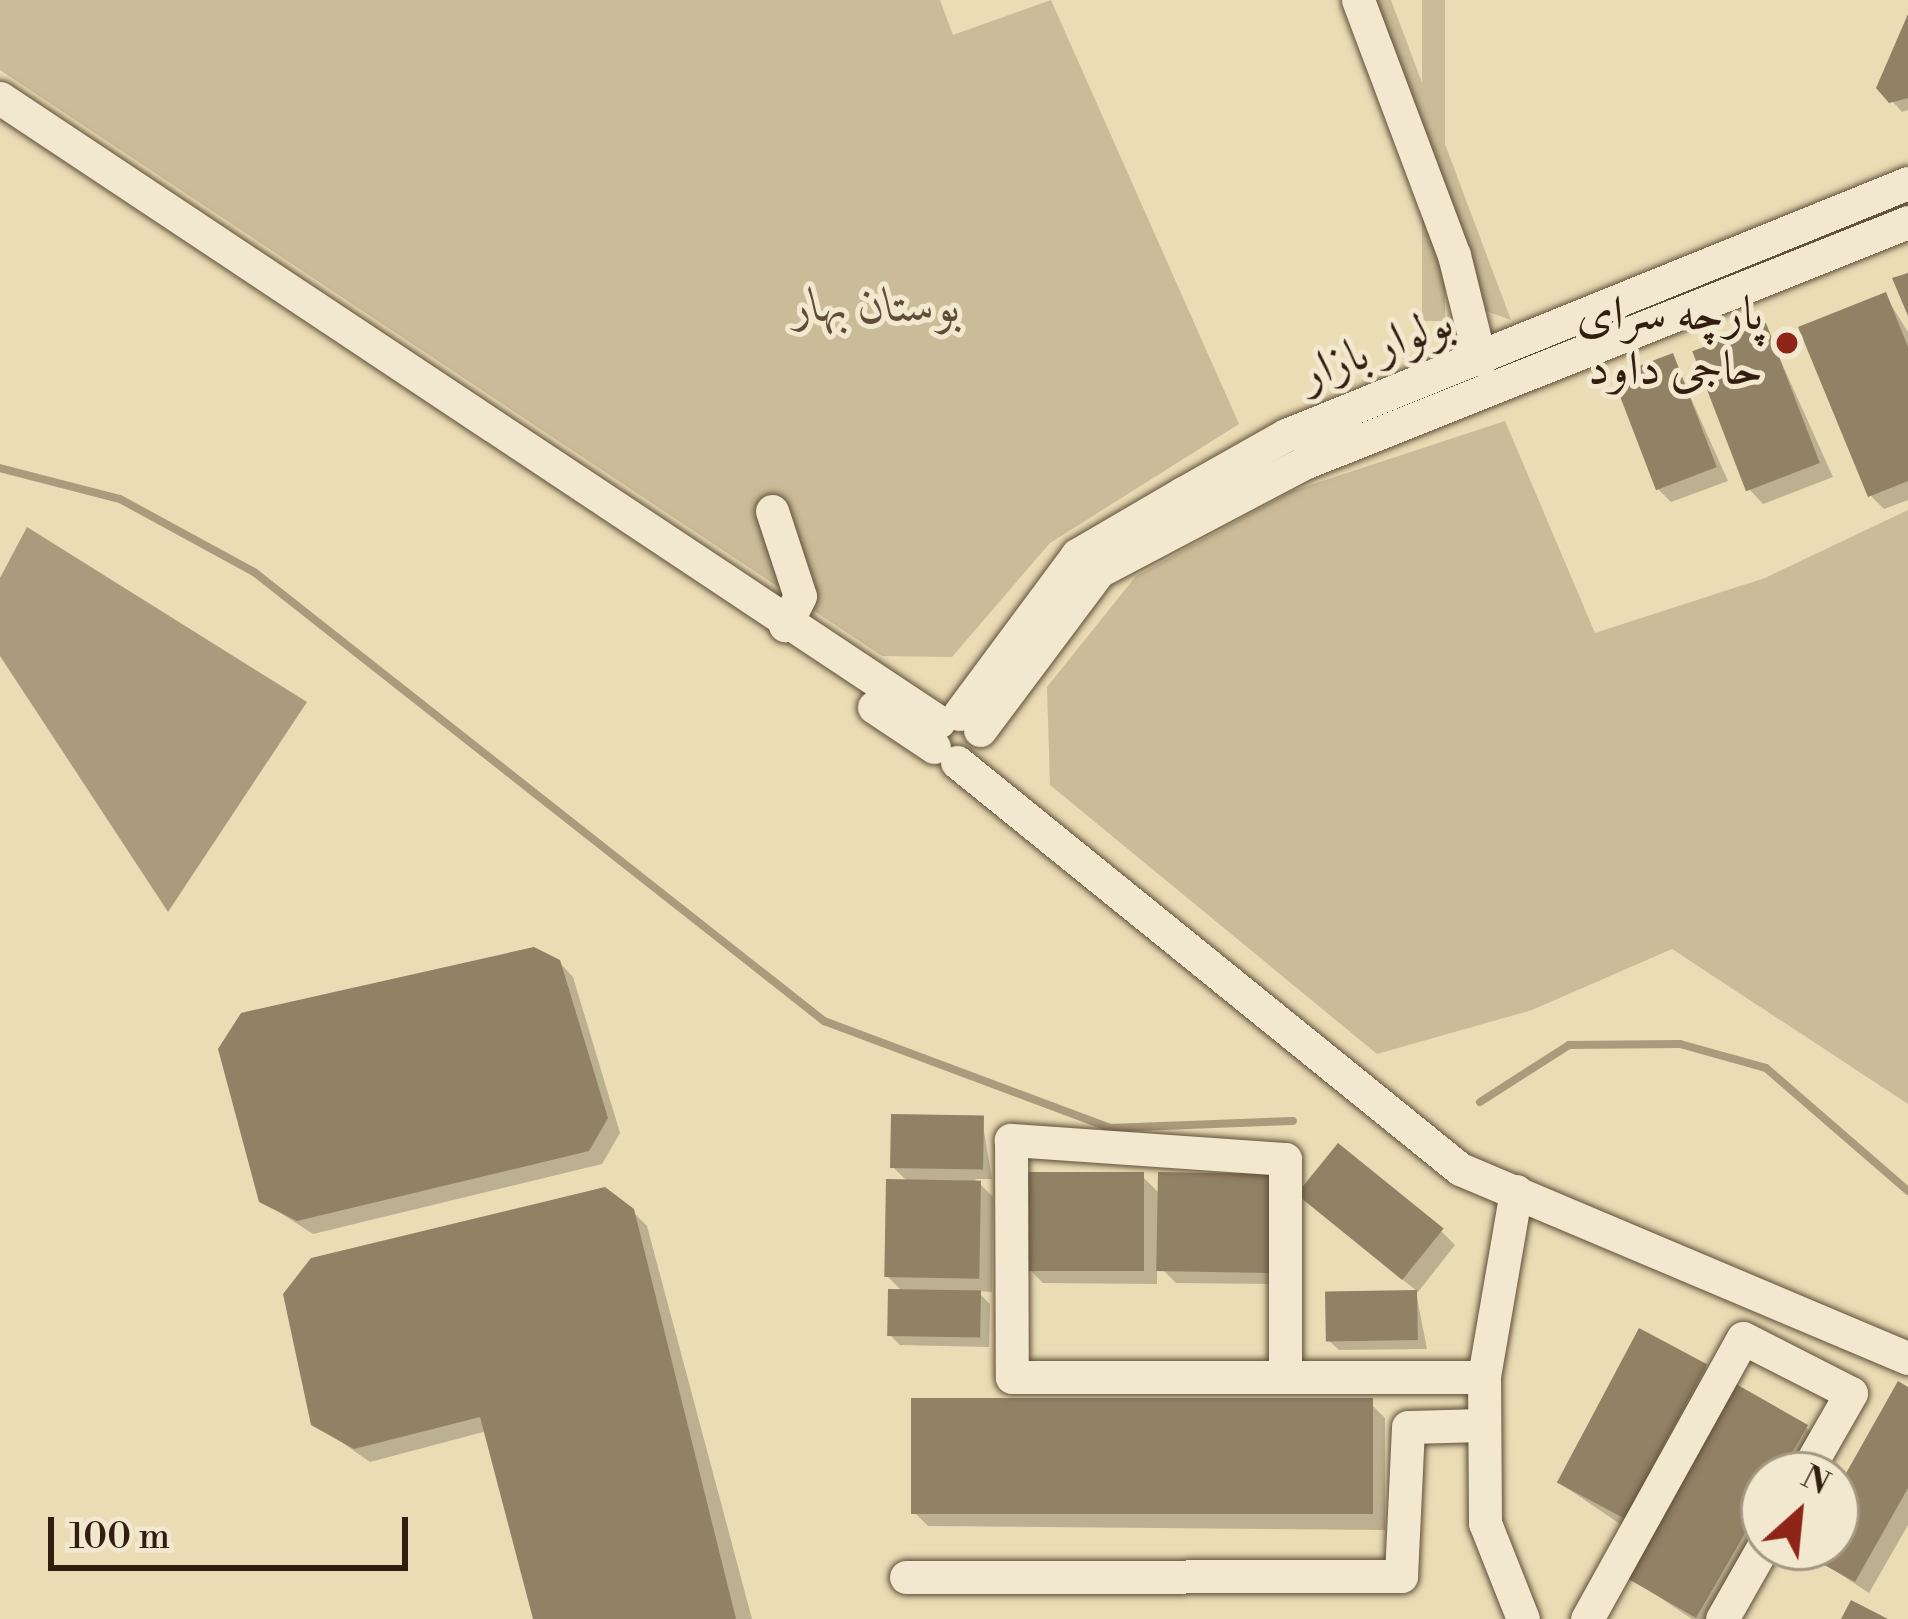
<!DOCTYPE html>
<meta charset="utf-8">
<style>
body{margin:0}
#map{position:relative;width:1908px;height:1619px;overflow:hidden;background:#eadcb5;font-family:"Libre Bodoni",Amiri,serif}
div>[style]{position:absolute}
[style*='--x']{left:calc(var(--x)*1px);top:calc(var(--y)*1px);width:calc(var(--w)*1px);rotate:calc(var(--a)*1deg)}
.green>*{inset:0;background:#cbbc99;transform-origin:0 0}
.water>*{inset:0;background:#ab9b7d}
.shadow>*{inset:0;background:#0003}
.stream>*{height:8px;margin:-4px;padding:0 4px;transform-origin:4px;border-radius:4px;background:#ab9b7d}
.building>*{inset:0;background:#918165;transform-origin:0 0}
.roads{filter:drop-shadow(0 0 3px #5f4e38) drop-shadow(0 0 3px #5f4e38)}
.minor>*{height:33px;margin:-16.5px;padding:0 16.5px;transform-origin:16.5px;border-radius:16.5px;background:#f1e8cf}
.dots>*{width:33px;height:33px;translate:-50% -50%;box-sizing:border-box;border:6px solid #f1e8cf;border-radius:50%}
span{translate:-50% -50%;white-space:nowrap;text-align:center;line-height:1.15;-webkit-text-stroke:10px #f1e8cf;paint-order:stroke}
.park-label{font-size:48px;color:#5f4d38;font-style:italic}
.poi-label{font-size:48px;color:#311e0f}
.right{translate:-100% -50%;text-align:right}
.street-label{font-size:48px;color:#311e0f}
.north{position:absolute;left:1740px;top:1451px;width:120px;height:120px;box-sizing:border-box;background:#f1e8cf;border:3px solid #a49782;border-radius:50%;rotate:27deg;font-size:33px;font-weight:700;line-height:48px;text-align:center;color:#311e0f}
.north::after{content:'';display:block;margin:auto;width:42px;height:54px;background:#8f2418;clip-path:polygon(50% 0,100% 100%,50% 72%,0 100%)}
.scale{position:absolute;left:48px;top:1517px;width:360px;height:54px;box-sizing:border-box;border:6px solid #311e0f;border-top:0;padding-left:15px;font-size:36px;line-height:42px;white-space:nowrap;color:#311e0f;-webkit-text-stroke:9px #f1e8cf;paint-order:stroke}
</style>
<div id="map">
<div class="green">
<div style="clip-path:polygon(0 0,940px 0,953px 35px,1051px 0,1239px 424px,1050px 543px,952px 657px,882px 656px,0 70px)"></div>
<div style="clip-path:polygon(1375px 0,1391px 0,1511px 320px,1480px 309px)"></div>
<div style="left:1422px;top:0;width:23px;height:321px"></div>
<div style="clip-path:polygon(1505px 421px,1595px 633px,1765px 578px,1908px 510px,1908px 1104px,1672px 949px,1532px 1010px,1377px 1054px,1050px 785px,1047px 687px,1136px 576px,1292px 491px)"></div>
</div>
<div class="water">
<div style="clip-path:polygon(27px 527px,307px 702px,168px 912px,0 656px,0 578px)"></div>
</div>
<div class="shadow">
<div style="clip-path:polygon(1908px 25px,1908px 110px,1902px 112px,1880px 87px)"></div>
<div style="clip-path:polygon(1885px 295px,1908px 332px,1908px 500px,1884px 509px,1870px 495px)"></div>
<div style="clip-path:polygon(1765px 326px,1833px 477px,1763px 504px,1750px 490px)"></div>
<div style="clip-path:polygon(1672px 356px,1728px 481px,1671px 502px,1657px 488px)"></div>
<div style="clip-path:polygon(559px 962px,573px 977px,620px 1133px,602px 1164px,313px 1234px,262px 1201px)"></div>
<div style="clip-path:polygon(982px 1119px,992px 1179px,975px 1179px,993px 1197px,992px 1292px,977px 1291px,990px 1304px,989px 1347px,900px 1345px,890px 1335px,904px 1293px,887px 1276px,908px 1182px,893px 1167px)"></div>
<div style="clip-path:polygon(1161px 1175px,1283px 1284px,1176px 1283px,1157px 1264px,1157px 1284px,1043px 1283px,1029px 1269px,1142px 1176px,1161px 1195px)"></div>
<div style="clip-path:polygon(1313px 1207px,1442px 1232px,1455px 1245px,1418px 1292px)"></div>
<div style="clip-path:polygon(632px 1211px,647px 1226px,752px 1619px,536px 1619px,487px 1431px,370px 1462px,314px 1423px)"></div>
<div style="clip-path:polygon(1416px 1293px,1427px 1349px,1339px 1350px,1328px 1340px)"></div>
<div style="clip-path:polygon(1705px 1366px,1719px 1380px,1638px 1536px,1558px 1482px)"></div>
<div style="clip-path:polygon(1908px 1391px,1908px 1525px,1869px 1593px,1805px 1551px,1836px 1547px,1836px 1497px)"></div>
<div style="clip-path:polygon(1371px 1404px,1385px 1418px,1385px 1530px,928px 1526px,914px 1512px)"></div>
<div style="clip-path:polygon(1806px 1427px,1820px 1441px,1800px 1475px,1764px 1475px,1764px 1537px,1717px 1619px,1692px 1619px,1629px 1577px)"></div>
</div>
<div class="stream">
<div style="--x:0;--y:468;--w:124;--a:14.5"></div>
<div style="--x:120;--y:499;--w:153;--a:28.6"></div>
<div style="--x:254;--y:572;--w:726;--a:38.23"></div>
<div style="--x:824;--y:1021;--w:305;--a:20.5"></div>
<div style="--x:1110;--y:1128;--w:183;--a:-2.2"></div>
<div style="--x:1480;--y:1102;--w:106;--a:-32.6"></div>
<div style="--x:1569;--y:1045;--w:111;--a:-0.5"></div>
<div style="--x:1680;--y:1044;--w:89;--a:15.6"></div>
<div style="--x:1766;--y:1068;--w:188;--a:40.9"></div>
</div>
<div class="building">
<div style="clip-path:polygon(1908px 14px,1908px 98px,1889px 103px,1876px 88px)"></div>
<div style="clip-path:polygon(1908px 273px,1908px 316px,1892px 278px)"></div>
<div style="clip-path:polygon(1886px 292px,1908px 347px,1908px 481px,1868px 497px,1798px 327px)"></div>
<div style="left:1766px;top:323px;width:150px;height:79px;rotate:69deg"></div>
<div style="left:1673px;top:353px;width:122px;height:65px;rotate:69deg"></div>
<div style="clip-path:polygon(534px 947px,560px 960px,608px 1118px,589px 1151px,297px 1221px,259px 1202px,218px 1049px,241px 1013px)"></div>
<div style="left:891px;top:1114px;width:93px;height:54px;rotate:1deg"></div>
<div style="left:1338px;top:1143px;width:136px;height:66px;rotate:39deg"></div>
<div style="left:1027px;top:1172px;width:117px;height:99px"></div>
<div style="left:1158px;top:1172px;width:113px;height:99px;rotate:1deg"></div>
<div style="left:886px;top:1179px;width:95px;height:98px;rotate:1deg"></div>
<div style="clip-path:polygon(605px 1187px,634px 1209px,736px 1619px,533px 1619px,480px 1417px,354px 1449px,311px 1425px,283px 1294px,311px 1258px)"></div>
<div style="left:888px;top:1289px;width:93px;height:47px;rotate:1deg"></div>
<div style="left:1417px;top:1290px;width:50px;height:92px;rotate:89deg"></div>
<div style="left:1639px;top:1328px;width:77px;height:175px;rotate:28deg"></div>
<div style="clip-path:polygon(1898px 1381px,1908px 1387px,1908px 1488px,1855px 1582px,1801px 1552px,1836px 1547px,1836px 1491px)"></div>
<div style="clip-path:polygon(1736px 1384px,1808px 1425px,1779px 1475px,1764px 1475px,1764px 1500px,1696px 1618px,1625px 1577px)"></div>
<div style="left:911px;top:1398px;width:462px;height:116px"></div>
<div style="clip-path:polygon(1851px 1600px,1888px 1619px,1841px 1619px)"></div>
</div>
<div class="roads">
<div class="minor">
<div style="--x:1358;--y:0;--w:272;--a:69.4"></div>
<div style="--x:1454;--y:255;--w:108;--a:76.1"></div>
<div style="--x:0;--y:98;--w:1127;--a:33.61"></div>
<div style="--x:772;--y:511;--w:89;--a:71.8"></div>
<div style="--x:800;--y:596;--w:33;--a:117"></div>
<div style="--x:874;--y:707;--w:72;--a:33.7"></div>
<div style="--x:959;--y:714;--w:198;--a:-53.4"></div>
<div style="--x:1077;--y:555;--w:123;--a:-30.3"></div>
<div style="--x:1183;--y:493;--w:118;--a:-29.4"></div>
<div style="--x:1286;--y:435;--w:671;--a:-22.06"></div>
<div style="--x:980;--y:730;--w:199;--a:-53.2"></div>
<div style="--x:1099;--y:571;--w:232;--a:-27.8"></div>
<div style="--x:1304;--y:463;--w:650;--a:-21.75"></div>
<div style="--x:957;--y:762;--w:647;--a:38.98"></div>
<div style="--x:1460;--y:1169;--w:486;--a:22.9"></div>
<div style="--x:1516;--y:1191;--w:189;--a:99.8"></div>
<div style="--x:1484;--y:1377;--w:146;--a:89.6"></div>
<div style="--x:1485;--y:1523;--w:103;--a:68.4"></div>
<div style="--x:1285;--y:1377;--w:218;--a:-90"></div>
<div style="--x:1285;--y:1159;--w:275;--a:-176"></div>
<div style="--x:1011;--y:1140;--w:237;--a:89.8"></div>
<div style="--x:1012;--y:1377;--w:472;--a:0"></div>
<div style="--x:906;--y:1577;--w:495;--a:-0.1"></div>
<div style="--x:1401;--y:1576;--w:149;--a:-87.3"></div>
<div style="--x:1408;--y:1427;--w:76;--a:-1.5"></div>
<div style="--x:1587;--y:1619;--w:321;--a:-61"></div>
<div style="--x:1743;--y:1338;--w:121;--a:27"></div>
<div style="--x:1851;--y:1393;--w:95;--a:119.8"></div>
<div style="--x:1722;--y:1619;--w:85;--a:-60.4"></div>
</div>
</div>
<div class="dots">
<div style="left:1787px;top:343px;background:#8f2418"></div>
</div>
<div class="park-label">
<span style="left:877px;top:308px">بوستان بهار</span>
</div>
<div class="poi-label">
<span class="right" style="left:1763px;top:343px">پارچه سرای<br>حاجی داود</span>
</div>
<div class="street-label">
<span style="left:1377px;top:349px;rotate:-21deg">بولوار بازار</span>
</div>
<div class="north">N</div>
<div class="scale">100 m</div>
</div>
